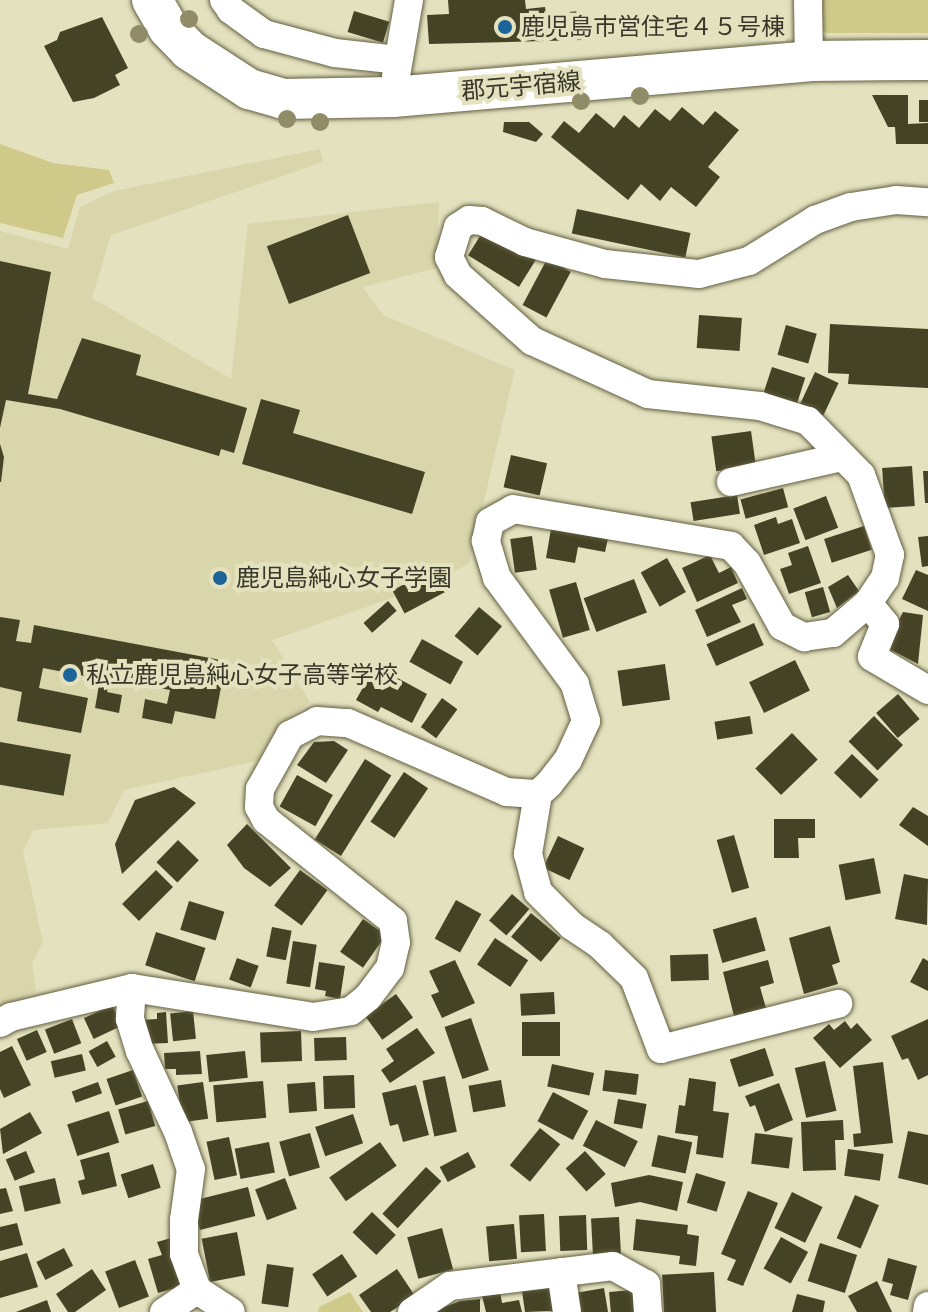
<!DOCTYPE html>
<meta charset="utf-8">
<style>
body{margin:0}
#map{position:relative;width:928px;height:1312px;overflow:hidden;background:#e3e1be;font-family:"Titillium Web","Noto Sans JP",sans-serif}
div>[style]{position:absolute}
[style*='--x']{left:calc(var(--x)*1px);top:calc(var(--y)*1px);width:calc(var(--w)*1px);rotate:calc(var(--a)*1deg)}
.built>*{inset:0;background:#d9d6ac}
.green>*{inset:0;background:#cfca8a}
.building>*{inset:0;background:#454325;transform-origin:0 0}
.roads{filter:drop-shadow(0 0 2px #625f41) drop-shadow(0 0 2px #625f41)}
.street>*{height:28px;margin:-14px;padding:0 14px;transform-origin:14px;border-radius:14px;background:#fff}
.secondary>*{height:40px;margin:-20px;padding:0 20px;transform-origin:20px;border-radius:20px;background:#fff}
.trees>*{width:18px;height:18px;margin:-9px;border-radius:50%;background:#8f8c67}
.dots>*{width:22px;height:22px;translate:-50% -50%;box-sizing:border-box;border:4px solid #e3e1be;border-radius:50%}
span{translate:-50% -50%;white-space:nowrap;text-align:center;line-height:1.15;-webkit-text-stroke:8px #e3e1be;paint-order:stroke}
.poi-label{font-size:24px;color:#38372a}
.left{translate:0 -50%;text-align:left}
.street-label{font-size:24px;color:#38372a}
</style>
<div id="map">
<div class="built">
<div style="clip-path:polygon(320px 149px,323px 162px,111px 235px,92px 298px,231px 379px,248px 224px,439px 202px,436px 268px,363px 287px,383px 315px,515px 370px,469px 564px,412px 591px,272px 640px,310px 702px,279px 725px,257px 761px,124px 790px,108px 823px,33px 830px,23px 852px,43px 942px,32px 963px,36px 992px,0 1008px,0 231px,68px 249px,80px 207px,114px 191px)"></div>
</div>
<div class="green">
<div style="clip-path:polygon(820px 0,928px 0,928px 33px,827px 33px,820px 30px)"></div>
<div style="clip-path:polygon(0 144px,53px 163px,109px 170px,114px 183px,77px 195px,63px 238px,0 223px)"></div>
<div style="clip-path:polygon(350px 1292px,363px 1312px,318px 1312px,319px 1307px)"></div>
</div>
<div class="building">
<div style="clip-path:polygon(448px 0,525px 0,526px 9px,545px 7px,546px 14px,580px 11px,582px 40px,429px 44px,427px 15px,449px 14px)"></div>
<div style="left:354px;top:11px;width:37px;height:22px;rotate:17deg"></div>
<div style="clip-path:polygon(102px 17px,128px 68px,115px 75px,120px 85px,94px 98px,73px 102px,44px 46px,57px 40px,60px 32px)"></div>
<div style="clip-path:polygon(872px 95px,908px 95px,908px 124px,928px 123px,928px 144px,896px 144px,895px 127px,888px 127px)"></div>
<div style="left:919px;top:100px;width:9px;height:22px"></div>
<div style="clip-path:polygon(682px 107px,703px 125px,715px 111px,739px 130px,708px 167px,720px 177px,696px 207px,671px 187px,660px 201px,641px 184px,628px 200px,551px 137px,564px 121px,579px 133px,596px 113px,614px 128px,624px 115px,639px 128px,655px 109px,670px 121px)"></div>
<div style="clip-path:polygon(504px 122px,529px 122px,543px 134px,536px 142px,503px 132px)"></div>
<div style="left:577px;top:209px;width:116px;height:25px;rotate:12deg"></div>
<div style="left:348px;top:215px;width:62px;height:87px;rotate:69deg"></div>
<div style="left:485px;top:228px;width:60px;height:32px;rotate:32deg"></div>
<div style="left:547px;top:259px;width:27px;height:52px;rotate:28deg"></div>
<div style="clip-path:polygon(0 261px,51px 272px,28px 394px,57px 399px,82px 338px,141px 355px,136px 375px,247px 408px,234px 453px,221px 449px,219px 456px,60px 409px,6px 400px,0 428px)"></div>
<div style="left:699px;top:315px;width:43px;height:33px;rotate:4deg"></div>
<div style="clip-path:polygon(830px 324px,928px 329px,928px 388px,848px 384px,849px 374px,828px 373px)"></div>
<div style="left:786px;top:325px;width:32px;height:31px;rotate:16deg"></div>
<div style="left:772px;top:367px;width:35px;height:29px;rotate:18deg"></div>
<div style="left:815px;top:372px;width:26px;height:36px;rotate:25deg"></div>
<div style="clip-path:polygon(261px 399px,300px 410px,293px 433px,425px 472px,412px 514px,242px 464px)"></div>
<div style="left:751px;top:431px;width:35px;height:40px;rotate:82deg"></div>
<div style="clip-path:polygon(0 444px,4px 457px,1px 482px,0 482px)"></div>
<div style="left:511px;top:455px;width:37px;height:33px;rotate:13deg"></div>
<div style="left:912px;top:466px;width:40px;height:30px;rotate:86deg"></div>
<div style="clip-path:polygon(923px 471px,928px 471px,928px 503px,925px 503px)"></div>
<div style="left:783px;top:488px;width:20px;height:44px;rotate:75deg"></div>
<div style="left:737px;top:495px;width:19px;height:47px;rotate:81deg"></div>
<div style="left:826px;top:496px;width:34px;height:35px;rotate:69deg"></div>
<div style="clip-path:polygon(776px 517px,778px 524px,792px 519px,800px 543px,764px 555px,754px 525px)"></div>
<div style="clip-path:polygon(552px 523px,609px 534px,605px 552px,578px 547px,575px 563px,546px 558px)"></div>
<div style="left:864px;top:526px;width:25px;height:42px;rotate:72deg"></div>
<div style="left:532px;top:536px;width:34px;height:22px;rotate:82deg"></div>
<div style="clip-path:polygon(928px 536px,928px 566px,922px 567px,918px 537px)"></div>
<div style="clip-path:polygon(808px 546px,821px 583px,789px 594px,780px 569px,792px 565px,788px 553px)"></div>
<div style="clip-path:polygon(710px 555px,719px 573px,731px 567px,738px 583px,697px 602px,682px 568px)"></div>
<div style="left:667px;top:558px;width:39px;height:30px;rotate:61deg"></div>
<div style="left:433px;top:569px;width:26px;height:46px;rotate:62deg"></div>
<div style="clip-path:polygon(916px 570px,928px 575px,928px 611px,902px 599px)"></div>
<div style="clip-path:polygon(848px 575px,859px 591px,837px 608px,828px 587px)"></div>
<div style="left:634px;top:579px;width:36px;height:54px;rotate:69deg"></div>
<div style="left:576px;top:582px;width:50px;height:28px;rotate:74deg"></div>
<div style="left:823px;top:587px;width:26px;height:19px;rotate:74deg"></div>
<div style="clip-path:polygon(742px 588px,747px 599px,732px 605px,741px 622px,707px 637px,695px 610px)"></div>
<div style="left:388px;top:601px;width:13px;height:33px;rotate:48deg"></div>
<div style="left:479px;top:607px;width:30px;height:38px;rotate:40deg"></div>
<div style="clip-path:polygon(903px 612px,923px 615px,918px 664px,885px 647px)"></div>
<div style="clip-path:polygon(0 617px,20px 620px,16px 641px,31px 643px,34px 625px,226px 661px,215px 719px,175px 711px,172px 724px,142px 718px,145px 699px,167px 704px,170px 690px,110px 679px,107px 692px,122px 695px,119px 713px,95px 708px,100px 679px,43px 668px,39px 688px,88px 698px,81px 733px,17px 721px,22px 692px,0 687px)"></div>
<div style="left:754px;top:623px;width:24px;height:52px;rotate:66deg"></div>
<div style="left:422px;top:639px;width:47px;height:26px;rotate:29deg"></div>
<div style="left:795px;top:660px;width:34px;height:51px;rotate:64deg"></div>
<div style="left:665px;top:664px;width:36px;height:48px;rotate:82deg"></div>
<div style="clip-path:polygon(372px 671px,389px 681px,392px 675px,427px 694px,412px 723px,381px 707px,378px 712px,356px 700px)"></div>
<div style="left:898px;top:694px;width:33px;height:29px;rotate:49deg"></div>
<div style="left:442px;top:698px;width:19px;height:36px;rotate:36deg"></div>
<div style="left:750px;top:716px;width:18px;height:36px;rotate:81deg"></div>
<div style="left:874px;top:716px;width:41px;height:36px;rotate:45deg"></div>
<div style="left:792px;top:733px;width:37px;height:51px;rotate:46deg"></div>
<div style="clip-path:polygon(334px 741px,348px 750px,326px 783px,297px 765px,314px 742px)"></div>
<div style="left:0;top:742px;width:72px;height:42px;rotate:10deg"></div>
<div style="left:852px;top:754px;width:37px;height:26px;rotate:44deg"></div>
<div style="left:365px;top:759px;width:31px;height:95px;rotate:32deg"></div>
<div style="left:404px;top:772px;width:29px;height:60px;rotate:34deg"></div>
<div style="left:297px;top:775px;width:41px;height:36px;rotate:29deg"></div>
<div style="clip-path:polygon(174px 787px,196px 803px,122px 874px,115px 844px,135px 800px)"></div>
<div style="clip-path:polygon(913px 807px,928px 816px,928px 846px,899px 825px)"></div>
<div style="clip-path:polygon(774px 819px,815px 819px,815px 838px,798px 838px,799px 858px,774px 858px)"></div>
<div style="clip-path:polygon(247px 824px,291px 868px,270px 887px,244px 868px,227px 845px)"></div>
<div style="left:734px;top:835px;width:55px;height:18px;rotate:74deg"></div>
<div style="left:558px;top:836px;width:29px;height:35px;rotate:25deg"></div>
<div style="left:178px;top:840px;width:29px;height:31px;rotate:44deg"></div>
<div style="left:874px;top:858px;width:36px;height:36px;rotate:79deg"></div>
<div style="left:156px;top:870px;width:24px;height:48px;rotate:45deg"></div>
<div style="left:300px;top:870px;width:34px;height:44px;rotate:36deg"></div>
<div style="clip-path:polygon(904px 874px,928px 879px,927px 925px,895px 919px)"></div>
<div style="left:512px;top:894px;width:23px;height:35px;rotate:41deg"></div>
<div style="left:456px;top:900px;width:29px;height:44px;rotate:29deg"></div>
<div style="left:189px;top:901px;width:37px;height:30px;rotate:17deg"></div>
<div style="left:531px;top:913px;width:39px;height:31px;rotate:40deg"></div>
<div style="left:756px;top:917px;width:35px;height:45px;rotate:74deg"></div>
<div style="left:363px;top:919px;width:28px;height:40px;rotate:35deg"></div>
<div style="clip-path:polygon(830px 926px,840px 962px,832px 965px,838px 984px,804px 994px,789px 938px)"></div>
<div style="left:272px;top:927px;width:20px;height:30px;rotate:11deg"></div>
<div style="left:156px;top:932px;width:52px;height:35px;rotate:18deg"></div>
<div style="left:495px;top:938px;width:40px;height:32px;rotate:34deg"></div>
<div style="left:293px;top:941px;width:24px;height:43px;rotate:9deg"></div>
<div style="left:708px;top:954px;width:26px;height:38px;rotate:88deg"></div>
<div style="left:237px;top:958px;width:23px;height:23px;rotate:20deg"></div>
<div style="clip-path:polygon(923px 958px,928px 961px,928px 991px,910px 982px)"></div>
<div style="clip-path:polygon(455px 960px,475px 1003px,442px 1018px,431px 995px,439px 992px,429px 971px)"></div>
<div style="clip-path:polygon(768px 960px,774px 983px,760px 987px,766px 1008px,734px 1016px,723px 972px)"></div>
<div style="clip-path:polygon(319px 962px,345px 966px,340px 999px,325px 996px,326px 991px,315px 989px)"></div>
<div style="left:554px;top:992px;width:22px;height:34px;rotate:87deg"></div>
<div style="left:396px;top:994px;width:29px;height:38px;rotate:54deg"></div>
<div style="left:112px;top:1005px;width:23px;height:31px;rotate:65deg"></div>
<div style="left:193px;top:1011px;width:28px;height:23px;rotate:84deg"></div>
<div style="clip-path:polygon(166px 1012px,168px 1043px,143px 1044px,141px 1020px,157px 1019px,157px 1013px)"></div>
<div style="left:471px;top:1018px;width:55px;height:28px;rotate:71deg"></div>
<div style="left:72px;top:1019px;width:26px;height:29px;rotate:69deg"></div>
<div style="clip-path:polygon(928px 1019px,928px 1075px,918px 1080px,908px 1058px,902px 1060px,891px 1036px)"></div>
<div style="clip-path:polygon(845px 1021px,851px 1029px,857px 1023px,872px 1040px,840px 1068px,813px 1038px,829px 1024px,834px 1030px)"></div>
<div style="left:522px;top:1022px;width:38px;height:34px"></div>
<div style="clip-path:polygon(417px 1028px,435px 1053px,390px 1083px,381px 1070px,394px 1061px,386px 1049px)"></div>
<div style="left:37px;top:1030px;width:24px;height:22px;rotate:66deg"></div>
<div style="left:301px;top:1031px;width:30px;height:41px;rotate:88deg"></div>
<div style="left:346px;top:1037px;width:23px;height:32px;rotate:88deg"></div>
<div style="left:107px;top:1041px;width:18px;height:21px;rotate:61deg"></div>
<div style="clip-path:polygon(12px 1046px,31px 1085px,4px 1098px,0 1089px,0 1052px)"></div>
<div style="left:765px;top:1048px;width:29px;height:37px;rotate:72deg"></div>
<div style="clip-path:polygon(200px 1051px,202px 1074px,176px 1075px,176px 1069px,165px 1069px,164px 1053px)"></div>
<div style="left:245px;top:1051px;width:27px;height:39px;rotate:84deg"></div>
<div style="left:82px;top:1054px;width:17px;height:32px;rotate:77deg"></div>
<div style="left:825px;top:1061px;width:51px;height:31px;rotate:77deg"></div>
<div style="clip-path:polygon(883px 1062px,893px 1143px,854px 1147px,853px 1134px,861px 1133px,853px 1066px)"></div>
<div style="left:552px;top:1064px;width:43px;height:23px;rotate:12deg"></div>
<div style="left:133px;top:1070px;width:28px;height:28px;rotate:71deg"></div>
<div style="left:605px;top:1070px;width:34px;height:21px;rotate:7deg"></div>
<div style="left:354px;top:1075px;width:33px;height:31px;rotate:88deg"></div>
<div style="left:445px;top:1076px;width:57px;height:23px;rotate:78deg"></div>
<div style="clip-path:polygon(689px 1078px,716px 1082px,713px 1111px,729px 1113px,723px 1158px,696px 1154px,698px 1136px,675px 1133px,679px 1105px,685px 1106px)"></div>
<div style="left:501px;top:1080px;width:27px;height:33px;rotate:80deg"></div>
<div style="left:263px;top:1081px;width:37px;height:50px;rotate:85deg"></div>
<div style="left:98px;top:1082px;width:12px;height:28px;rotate:70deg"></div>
<div style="left:203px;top:1082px;width:37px;height:26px;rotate:82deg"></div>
<div style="left:315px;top:1082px;width:29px;height:28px;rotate:86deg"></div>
<div style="clip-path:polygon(779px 1083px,793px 1120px,765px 1132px,755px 1105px,750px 1107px,745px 1096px)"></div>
<div style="clip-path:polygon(416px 1085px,429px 1135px,403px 1142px,398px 1124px,390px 1126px,382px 1093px)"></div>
<div style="left:553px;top:1092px;width:40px;height:33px;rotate:28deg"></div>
<div style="left:618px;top:1099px;width:29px;height:25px;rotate:10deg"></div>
<div style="left:148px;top:1101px;width:26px;height:31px;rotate:74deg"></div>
<div style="left:109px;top:1111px;width:33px;height:44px;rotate:72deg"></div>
<div style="clip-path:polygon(30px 1112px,42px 1133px,3px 1154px,0 1129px)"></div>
<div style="left:353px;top:1114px;width:31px;height:40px;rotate:71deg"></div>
<div style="left:596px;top:1120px;width:47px;height:29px;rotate:27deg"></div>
<div style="clip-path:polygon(843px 1120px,844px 1140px,835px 1140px,836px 1170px,803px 1171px,801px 1122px)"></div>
<div style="left:540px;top:1128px;width:26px;height:48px;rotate:39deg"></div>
<div style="clip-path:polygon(908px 1131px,928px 1135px,928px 1185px,898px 1178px)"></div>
<div style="left:310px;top:1133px;width:36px;height:32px;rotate:74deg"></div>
<div style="left:755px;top:1133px;width:38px;height:31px;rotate:7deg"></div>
<div style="left:658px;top:1135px;width:35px;height:32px;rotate:12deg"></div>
<div style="left:229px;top:1137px;width:39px;height:23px;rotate:78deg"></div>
<div style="left:269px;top:1142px;width:31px;height:35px;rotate:79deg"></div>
<div style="left:380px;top:1142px;width:29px;height:62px;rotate:55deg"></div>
<div style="left:848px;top:1149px;width:36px;height:27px;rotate:8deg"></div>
<div style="left:26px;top:1151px;width:23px;height:22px;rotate:67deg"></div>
<div style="left:585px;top:1151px;width:31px;height:26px;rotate:48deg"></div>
<div style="clip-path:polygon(109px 1152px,117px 1186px,82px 1195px,78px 1181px,85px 1179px,80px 1160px)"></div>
<div style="left:468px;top:1152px;width:17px;height:32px;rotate:62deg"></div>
<div style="left:153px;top:1164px;width:25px;height:34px;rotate:72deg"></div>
<div style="left:426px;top:1167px;width:21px;height:64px;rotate:43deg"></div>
<div style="left:696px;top:1173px;width:31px;height:31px;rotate:17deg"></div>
<div style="clip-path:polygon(649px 1175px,683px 1182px,677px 1211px,640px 1202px,615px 1207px,611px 1183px)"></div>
<div style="left:55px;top:1178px;width:26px;height:37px;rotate:77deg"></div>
<div style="left:285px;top:1178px;width:33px;height:32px;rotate:69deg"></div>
<div style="left:248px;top:1187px;width:30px;height:57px;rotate:76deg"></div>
<div style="clip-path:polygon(6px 1188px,13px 1211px,0 1214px,0 1189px)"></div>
<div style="clip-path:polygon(748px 1191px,778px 1203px,743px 1286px,727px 1280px,736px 1260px,721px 1254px)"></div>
<div style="left:792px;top:1192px;width:34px;height:40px;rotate:26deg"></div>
<div style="left:855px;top:1195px;width:26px;height:47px;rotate:23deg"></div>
<div style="left:372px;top:1212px;width:33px;height:28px;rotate:44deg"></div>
<div style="left:544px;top:1214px;width:37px;height:25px;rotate:87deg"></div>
<div style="left:586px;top:1215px;width:35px;height:27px;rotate:88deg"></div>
<div style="left:619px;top:1217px;width:39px;height:28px;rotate:87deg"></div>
<div style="clip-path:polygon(636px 1219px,688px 1225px,687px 1234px,699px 1236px,696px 1266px,679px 1264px,680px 1256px,633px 1250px)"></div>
<div style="clip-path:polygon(17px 1223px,23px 1245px,0 1251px,0 1227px)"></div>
<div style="left:514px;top:1224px;width:35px;height:28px;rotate:85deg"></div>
<div style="left:442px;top:1228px;width:43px;height:36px;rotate:75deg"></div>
<div style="left:237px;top:1232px;width:44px;height:36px;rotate:79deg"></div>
<div style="left:781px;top:1237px;width:31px;height:36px;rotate:29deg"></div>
<div style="clip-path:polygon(171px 1238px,186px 1285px,158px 1293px,148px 1259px,162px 1255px,157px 1242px)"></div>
<div style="left:820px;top:1243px;width:39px;height:40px;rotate:18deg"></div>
<div style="left:64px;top:1248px;width:20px;height:31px;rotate:63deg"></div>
<div style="clip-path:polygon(27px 1253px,38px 1287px,0 1298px,0 1261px)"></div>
<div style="left:342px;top:1254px;width:27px;height:36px;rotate:56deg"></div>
<div style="clip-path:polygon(888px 1258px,917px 1266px,908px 1300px,890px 1295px,893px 1284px,882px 1281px)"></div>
<div style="left:135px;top:1260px;width:39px;height:32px;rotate:69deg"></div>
<div style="left:267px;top:1264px;width:27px;height:40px;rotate:8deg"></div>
<div style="clip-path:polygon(92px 1269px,106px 1290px,75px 1312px,68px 1312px,56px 1294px)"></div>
<div style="clip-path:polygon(397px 1269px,415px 1296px,390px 1312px,371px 1312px,359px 1295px)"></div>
<div style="left:714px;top:1272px;width:40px;height:52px;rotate:87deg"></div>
<div style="clip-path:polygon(877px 1281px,892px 1312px,857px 1312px,848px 1296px)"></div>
<div style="clip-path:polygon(549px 1286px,553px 1311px,525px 1312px,522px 1291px)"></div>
<div style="clip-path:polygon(604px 1288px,608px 1312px,578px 1312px,575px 1293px)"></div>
<div style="left:633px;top:1290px;width:22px;height:24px;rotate:85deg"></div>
<div style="clip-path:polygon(500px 1292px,502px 1303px,519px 1300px,522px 1312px,486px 1312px,482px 1296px)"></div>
<div style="clip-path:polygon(797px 1294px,825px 1301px,823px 1312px,792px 1312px)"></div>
<div style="clip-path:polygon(480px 1299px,480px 1312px,431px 1312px,460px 1301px)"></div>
<div style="clip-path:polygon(47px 1300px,51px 1312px,16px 1312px)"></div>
</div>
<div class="roads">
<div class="street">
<div style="--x:224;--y:0;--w:12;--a:55"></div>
<div style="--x:231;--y:10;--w:41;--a:36"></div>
<div style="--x:264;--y:34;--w:73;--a:15"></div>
<div style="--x:335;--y:53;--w:63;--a:6.3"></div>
<div style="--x:808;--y:0;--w:61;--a:89.1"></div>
<div style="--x:396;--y:76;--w:77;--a:-80.3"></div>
<div style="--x:731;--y:482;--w:114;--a:-12.7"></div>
<div style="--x:868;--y:603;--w:27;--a:51"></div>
<div style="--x:885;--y:624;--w:35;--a:112"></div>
<div style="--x:872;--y:657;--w:65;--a:30.5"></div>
<div style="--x:538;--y:794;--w:61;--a:99.5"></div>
<div style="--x:528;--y:854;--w:39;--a:75"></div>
<div style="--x:538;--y:892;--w:48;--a:45"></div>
<div style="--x:572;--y:926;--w:34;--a:34"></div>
<div style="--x:600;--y:945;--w:47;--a:44.1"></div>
<div style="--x:634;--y:978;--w:76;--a:69.2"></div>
<div style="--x:661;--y:1049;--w:183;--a:-14.3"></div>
<div style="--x:132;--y:988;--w:31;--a:94"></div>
<div style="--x:130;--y:1019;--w:34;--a:73"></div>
<div style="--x:140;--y:1051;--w:89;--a:64.9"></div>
<div style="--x:178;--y:1132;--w:39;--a:71"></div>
<div style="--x:191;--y:1169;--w:51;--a:97.8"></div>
<div style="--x:184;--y:1220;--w:34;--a:90"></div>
<div style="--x:184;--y:1254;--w:38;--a:70"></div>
<div style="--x:0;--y:1023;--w:13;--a:-29"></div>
<div style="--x:11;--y:1017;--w:124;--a:-13.5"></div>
<div style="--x:132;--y:988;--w:183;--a:9.1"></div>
<div style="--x:313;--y:1017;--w:38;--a:-9"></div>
<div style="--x:351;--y:1011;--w:22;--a:-39"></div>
<div style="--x:368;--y:997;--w:36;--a:-53"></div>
<div style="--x:390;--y:968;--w:26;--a:-77"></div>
<div style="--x:396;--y:943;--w:22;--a:-98"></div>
<div style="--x:393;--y:921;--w:162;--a:-141.5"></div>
<div style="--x:266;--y:820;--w:15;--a:-118"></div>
<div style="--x:259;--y:807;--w:18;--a:-87"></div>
<div style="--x:260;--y:789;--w:62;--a:-60.9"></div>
<div style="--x:290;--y:735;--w:30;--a:-27"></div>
<div style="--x:317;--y:721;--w:31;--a:4"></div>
<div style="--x:348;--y:723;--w:173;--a:23.5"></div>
<div style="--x:507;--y:792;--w:31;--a:4"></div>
<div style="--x:538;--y:794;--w:15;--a:-42"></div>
<div style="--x:549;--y:784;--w:31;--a:-52"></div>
<div style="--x:568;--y:760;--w:43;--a:-65.2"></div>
<div style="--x:586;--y:721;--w:39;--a:-107"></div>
<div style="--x:575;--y:684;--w:132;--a:-126.3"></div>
<div style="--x:497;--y:578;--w:39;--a:-107"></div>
<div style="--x:486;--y:541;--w:19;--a:-78"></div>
<div style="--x:490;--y:522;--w:26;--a:-29"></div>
<div style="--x:513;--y:509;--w:221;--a:9.6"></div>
<div style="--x:731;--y:546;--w:23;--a:47"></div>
<div style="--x:747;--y:563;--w:72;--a:60.9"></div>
<div style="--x:782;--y:626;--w:25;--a:27"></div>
<div style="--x:804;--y:637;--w:29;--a:-8"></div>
<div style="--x:833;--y:633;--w:46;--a:-40.6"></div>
<div style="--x:868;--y:603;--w:30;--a:-56"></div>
<div style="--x:885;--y:578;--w:24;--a:-78"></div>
<div style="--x:890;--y:555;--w:85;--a:-109.9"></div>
<div style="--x:861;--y:475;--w:76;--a:-134.5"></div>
<div style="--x:808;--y:421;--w:50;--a:-162.6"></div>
<div style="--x:760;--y:406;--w:113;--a:-173.9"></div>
<div style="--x:648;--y:394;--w:128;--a:-155.4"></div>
<div style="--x:532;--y:341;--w:99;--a:-138.3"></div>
<div style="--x:458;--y:275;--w:20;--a:-117"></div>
<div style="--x:449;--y:257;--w:31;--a:-73"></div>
<div style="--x:458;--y:227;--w:13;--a:-32"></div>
<div style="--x:469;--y:220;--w:13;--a:4"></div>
<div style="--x:482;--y:221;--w:48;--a:26"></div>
<div style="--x:525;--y:242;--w:83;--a:15.4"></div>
<div style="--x:605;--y:264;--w:95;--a:6.1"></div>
<div style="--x:699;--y:274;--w:52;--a:-14.6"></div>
<div style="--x:749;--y:261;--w:78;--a:-31.8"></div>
<div style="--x:815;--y:220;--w:38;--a:-20"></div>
<div style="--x:851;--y:207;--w:46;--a:-8.8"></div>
<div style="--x:896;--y:200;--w:32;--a:4"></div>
<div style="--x:561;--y:1272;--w:40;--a:81.5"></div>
<div style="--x:164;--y:1312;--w:40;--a:-34"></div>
<div style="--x:197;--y:1290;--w:40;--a:32.9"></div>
<div style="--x:412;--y:1312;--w:46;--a:-34.4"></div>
<div style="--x:450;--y:1286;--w:164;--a:-7"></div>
<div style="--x:613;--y:1266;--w:38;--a:29"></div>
<div style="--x:646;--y:1284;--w:28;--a:86"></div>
<div style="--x:927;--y:1312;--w:6;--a:-81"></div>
</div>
<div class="secondary">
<div style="--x:152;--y:0;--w:32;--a:60"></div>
<div style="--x:168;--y:28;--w:30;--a:46"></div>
<div style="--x:189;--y:50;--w:72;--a:33"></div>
<div style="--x:249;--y:89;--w:35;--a:16"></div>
<div style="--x:283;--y:99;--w:110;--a:-1"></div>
<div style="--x:393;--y:97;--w:418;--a:-4.9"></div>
<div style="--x:809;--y:61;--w:119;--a:-0.5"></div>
</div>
</div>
<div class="trees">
<div style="left:189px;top:19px"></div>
<div style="left:139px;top:34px"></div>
<div style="left:640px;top:96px"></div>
<div style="left:581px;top:101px"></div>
<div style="left:287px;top:119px"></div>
<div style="left:320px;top:122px"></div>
</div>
<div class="dots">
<div style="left:505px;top:27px;background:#1d6498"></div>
<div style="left:220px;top:578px;background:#1d6498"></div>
<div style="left:70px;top:675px;background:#1d6498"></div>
</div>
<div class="poi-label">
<span class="left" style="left:521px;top:27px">鹿児島市営住宅４５号棟</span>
<span class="left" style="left:236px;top:578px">鹿児島純心女子学園</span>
<span class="left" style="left:86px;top:675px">私立鹿児島純心女子高等学校</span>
</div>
<div class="street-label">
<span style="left:521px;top:86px;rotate:-5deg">郡元宇宿線</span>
</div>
</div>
